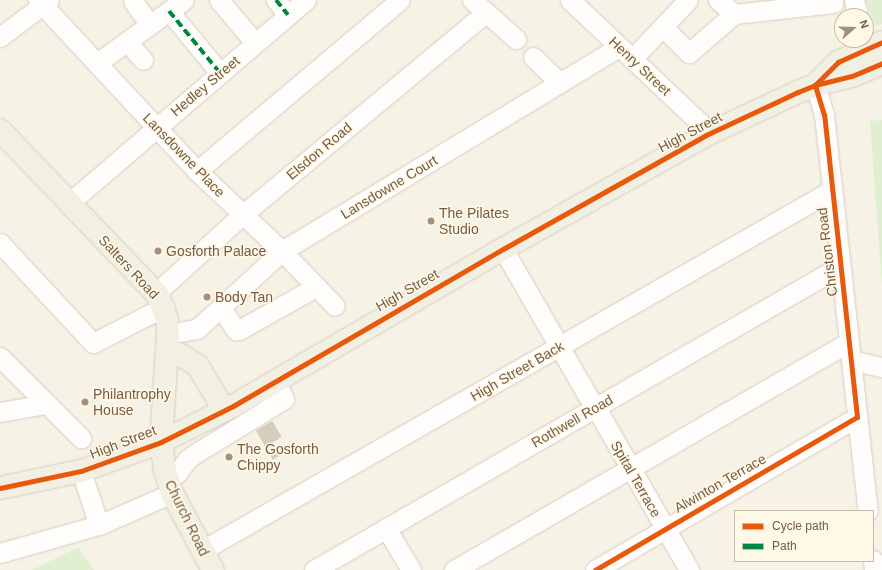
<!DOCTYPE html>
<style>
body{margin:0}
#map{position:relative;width:882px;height:570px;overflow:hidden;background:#f7f2e6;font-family:Helvetica,sans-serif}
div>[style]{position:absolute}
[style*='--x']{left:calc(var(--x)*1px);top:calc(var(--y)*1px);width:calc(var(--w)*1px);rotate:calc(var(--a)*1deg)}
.green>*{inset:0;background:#dfefcf}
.minor-tunnel>*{height:19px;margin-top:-9.5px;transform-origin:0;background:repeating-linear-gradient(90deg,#d7ccbe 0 19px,transparent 0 29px)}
.roads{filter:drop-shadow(0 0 1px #d6cdc2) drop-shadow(0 0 1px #d6cdc2)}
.minor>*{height:19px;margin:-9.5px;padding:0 9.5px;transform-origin:9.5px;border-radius:9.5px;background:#fefdfb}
.major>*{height:22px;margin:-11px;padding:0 11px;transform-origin:11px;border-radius:11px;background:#f2efe3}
.quiet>*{height:4px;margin-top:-2px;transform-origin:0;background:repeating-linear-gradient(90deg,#00873e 0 8px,transparent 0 12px)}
.cycleway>*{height:5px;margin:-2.5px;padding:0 2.5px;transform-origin:2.5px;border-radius:2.5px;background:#e8590c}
.dots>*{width:11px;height:11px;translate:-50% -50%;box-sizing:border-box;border:2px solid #fff8e7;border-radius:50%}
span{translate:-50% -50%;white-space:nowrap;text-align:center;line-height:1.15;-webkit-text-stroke:3px #fff8e7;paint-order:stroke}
.street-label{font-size:14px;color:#765c45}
.poi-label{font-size:14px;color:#765c45}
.left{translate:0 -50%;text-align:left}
.legend{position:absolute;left:734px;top:510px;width:140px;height:52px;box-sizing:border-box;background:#fff8e7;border:1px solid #c8baa6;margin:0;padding:5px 7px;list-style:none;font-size:12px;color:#765c45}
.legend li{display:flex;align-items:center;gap:8px;height:20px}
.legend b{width:20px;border:1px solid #c8baa6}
.north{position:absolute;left:834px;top:8px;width:40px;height:40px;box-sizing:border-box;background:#fff8e7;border:1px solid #c8baa6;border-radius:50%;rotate:70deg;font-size:11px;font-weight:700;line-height:16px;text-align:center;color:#765c45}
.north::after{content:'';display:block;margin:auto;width:14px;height:18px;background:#a3907d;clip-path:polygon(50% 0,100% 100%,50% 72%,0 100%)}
</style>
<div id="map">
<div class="green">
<div style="clip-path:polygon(865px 0,882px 0,882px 24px,876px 27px)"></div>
<div style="clip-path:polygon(882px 120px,882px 285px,870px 121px)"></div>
<div style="clip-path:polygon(78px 547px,94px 570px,32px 570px)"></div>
</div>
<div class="minor-tunnel">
<div style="--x:264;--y:425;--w:34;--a:60"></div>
</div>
<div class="roads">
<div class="minor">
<div style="--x:38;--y:0;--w:233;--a:47.1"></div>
<div style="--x:197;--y:171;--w:117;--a:43.3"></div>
<div style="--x:282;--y:251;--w:76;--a:46.1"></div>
<div style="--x:219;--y:0;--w:56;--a:50.1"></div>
<div style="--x:276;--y:0;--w:19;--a:51"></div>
<div style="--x:472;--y:0;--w:59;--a:41.6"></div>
<div style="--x:570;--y:0;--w:180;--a:43.4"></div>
<div style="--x:701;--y:124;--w:12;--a:66"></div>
<div style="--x:718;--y:0;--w:21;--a:41"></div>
<div style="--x:734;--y:14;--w:100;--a:-6.3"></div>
<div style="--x:854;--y:0;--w:16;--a:76"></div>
<div style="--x:133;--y:1;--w:29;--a:55"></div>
<div style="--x:169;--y:11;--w:80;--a:50.6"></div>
<div style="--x:663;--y:27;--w:37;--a:45"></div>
<div style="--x:689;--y:53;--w:60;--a:-40.9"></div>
<div style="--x:0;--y:37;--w:61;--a:-37.1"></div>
<div style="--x:127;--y:42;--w:24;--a:48"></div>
<div style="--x:533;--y:57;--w:37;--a:44"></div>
<div style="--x:632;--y:59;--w:81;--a:-46.5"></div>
<div style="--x:97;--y:63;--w:107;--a:-35.9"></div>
<div style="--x:815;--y:85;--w:31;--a:73"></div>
<div style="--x:824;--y:115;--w:398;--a:83.7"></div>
<div style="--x:197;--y:171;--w:265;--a:-40.1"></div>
<div style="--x:69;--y:203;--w:312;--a:-40.6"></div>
<div style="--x:0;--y:243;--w:137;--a:47.1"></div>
<div style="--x:93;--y:343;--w:80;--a:-26.9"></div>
<div style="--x:503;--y:249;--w:172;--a:60"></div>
<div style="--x:156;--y:293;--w:116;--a:-42.2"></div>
<div style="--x:242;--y:215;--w:316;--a:-39.7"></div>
<div style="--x:221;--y:308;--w:27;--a:56"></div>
<div style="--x:236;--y:330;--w:3;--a:0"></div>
<div style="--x:239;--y:330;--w:88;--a:-29.2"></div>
<div style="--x:168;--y:334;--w:29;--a:-10"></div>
<div style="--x:197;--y:329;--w:115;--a:-42.5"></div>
<div style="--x:282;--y:251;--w:394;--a:-31.2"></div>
<div style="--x:0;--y:357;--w:115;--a:45"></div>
<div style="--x:851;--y:360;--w:32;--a:13"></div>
<div style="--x:596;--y:408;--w:187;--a:60.1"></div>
<div style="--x:0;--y:412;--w:47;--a:-9.9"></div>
<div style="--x:81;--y:471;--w:57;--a:71.6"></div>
<div style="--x:167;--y:479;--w:12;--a:-31"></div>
<div style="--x:177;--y:473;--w:18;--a:-52"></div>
<div style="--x:188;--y:459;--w:10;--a:-37"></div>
<div style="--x:196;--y:453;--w:103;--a:-31.5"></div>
<div style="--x:284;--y:399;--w:21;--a:-115"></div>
<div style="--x:386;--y:528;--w:49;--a:59.2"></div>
<div style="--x:201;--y:551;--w:727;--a:-29.77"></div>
<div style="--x:0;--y:553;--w:103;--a:-15.8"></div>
<div style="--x:99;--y:525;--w:80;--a:-23.7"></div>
<div style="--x:873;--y:560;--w:10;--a:84"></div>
<div style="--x:314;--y:570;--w:596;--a:-30.01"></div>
<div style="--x:454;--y:570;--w:456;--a:-30"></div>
<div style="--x:595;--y:570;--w:293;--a:-30.3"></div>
</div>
<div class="major">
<div style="--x:815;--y:85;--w:33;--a:-45"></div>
<div style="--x:838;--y:62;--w:48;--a:-24.4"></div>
<div style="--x:0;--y:130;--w:226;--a:46.3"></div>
<div style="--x:156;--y:293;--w:8;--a:60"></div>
<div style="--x:160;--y:300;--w:20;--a:70"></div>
<div style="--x:167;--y:319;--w:15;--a:86"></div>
<div style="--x:168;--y:334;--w:108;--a:93.7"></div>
<div style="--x:161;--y:442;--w:28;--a:82"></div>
<div style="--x:165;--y:470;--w:24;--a:73"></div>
<div style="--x:172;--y:493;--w:87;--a:62"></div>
<div style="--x:167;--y:351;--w:12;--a:14"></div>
<div style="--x:179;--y:354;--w:22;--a:32"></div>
<div style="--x:198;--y:366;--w:51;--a:59.4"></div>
<div style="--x:0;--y:488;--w:83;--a:-11.9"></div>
<div style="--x:81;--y:471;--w:85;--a:-19.9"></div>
<div style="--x:161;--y:442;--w:80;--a:-26.6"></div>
<div style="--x:233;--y:406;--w:312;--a:-30.2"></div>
<div style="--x:503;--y:249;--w:233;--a:-29.3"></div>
<div style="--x:706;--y:135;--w:102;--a:-25.1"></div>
<div style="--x:798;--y:92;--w:18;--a:-22"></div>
<div style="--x:815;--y:85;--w:38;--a:-14"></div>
<div style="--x:852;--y:76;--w:33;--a:-23"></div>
</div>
</div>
<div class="quiet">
<div style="--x:276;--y:0;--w:19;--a:51"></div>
<div style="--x:169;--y:11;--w:80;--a:50.6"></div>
</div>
<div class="cycleway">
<div style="--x:815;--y:85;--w:33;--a:-45"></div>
<div style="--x:838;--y:62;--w:48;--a:-24.4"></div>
<div style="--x:0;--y:488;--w:83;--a:-11.9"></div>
<div style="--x:81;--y:471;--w:85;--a:-19.9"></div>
<div style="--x:161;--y:442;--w:80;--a:-26.6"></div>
<div style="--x:233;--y:406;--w:312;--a:-30.2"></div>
<div style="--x:503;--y:249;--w:233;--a:-29.3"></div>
<div style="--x:706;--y:135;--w:102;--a:-25.1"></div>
<div style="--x:798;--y:92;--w:18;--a:-22"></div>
<div style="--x:815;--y:85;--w:38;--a:-14"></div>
<div style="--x:852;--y:76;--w:33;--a:-23"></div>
<div style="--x:595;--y:570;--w:303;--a:-30.3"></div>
<div style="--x:857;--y:417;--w:304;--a:-96.2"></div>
<div style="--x:824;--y:115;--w:31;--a:-107"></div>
</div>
<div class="dots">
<div style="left:431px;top:221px;background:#a3907d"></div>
<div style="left:158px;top:251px;background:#a3907d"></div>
<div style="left:207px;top:297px;background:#a3907d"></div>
<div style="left:85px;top:402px;background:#a3907d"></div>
<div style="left:229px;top:457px;background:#a3907d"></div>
</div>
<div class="street-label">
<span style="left:640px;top:66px;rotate:43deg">Henry Street</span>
<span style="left:205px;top:86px;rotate:-40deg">Hedley Street</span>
<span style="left:690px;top:132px;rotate:-28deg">High Street</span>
<span style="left:319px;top:151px;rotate:-40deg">Elsdon Road</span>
<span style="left:184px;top:155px;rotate:46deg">Lansdowne Place</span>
<span style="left:389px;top:187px;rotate:-31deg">Lansdowne Court</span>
<span style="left:827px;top:252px;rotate:-97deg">Christon Road</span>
<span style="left:129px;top:267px;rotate:47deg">Salters Road</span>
<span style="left:407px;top:290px;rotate:-30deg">High Street</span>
<span style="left:517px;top:371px;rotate:-30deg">High Street Back</span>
<span style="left:572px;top:421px;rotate:-30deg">Rothwell Road</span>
<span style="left:123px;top:442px;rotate:-21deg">High Street</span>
<span style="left:636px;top:479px;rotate:60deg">Spital Terrace</span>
<span style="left:720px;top:483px;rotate:-30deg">Alwinton Terrace</span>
<span style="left:187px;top:518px;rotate:64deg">Church Road</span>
</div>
<div class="poi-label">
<span class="left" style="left:439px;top:221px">The Pilates<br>Studio</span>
<span class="left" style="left:166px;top:251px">Gosforth Palace</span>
<span class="left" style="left:215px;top:297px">Body Tan</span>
<span class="left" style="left:93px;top:402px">Philantrophy<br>House</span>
<span class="left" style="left:237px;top:457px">The Gosforth<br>Chippy</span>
</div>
<ul class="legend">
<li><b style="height:5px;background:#e8590c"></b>Cycle path</li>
<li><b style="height:5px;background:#00873e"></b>Path</li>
</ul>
<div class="north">N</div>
</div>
